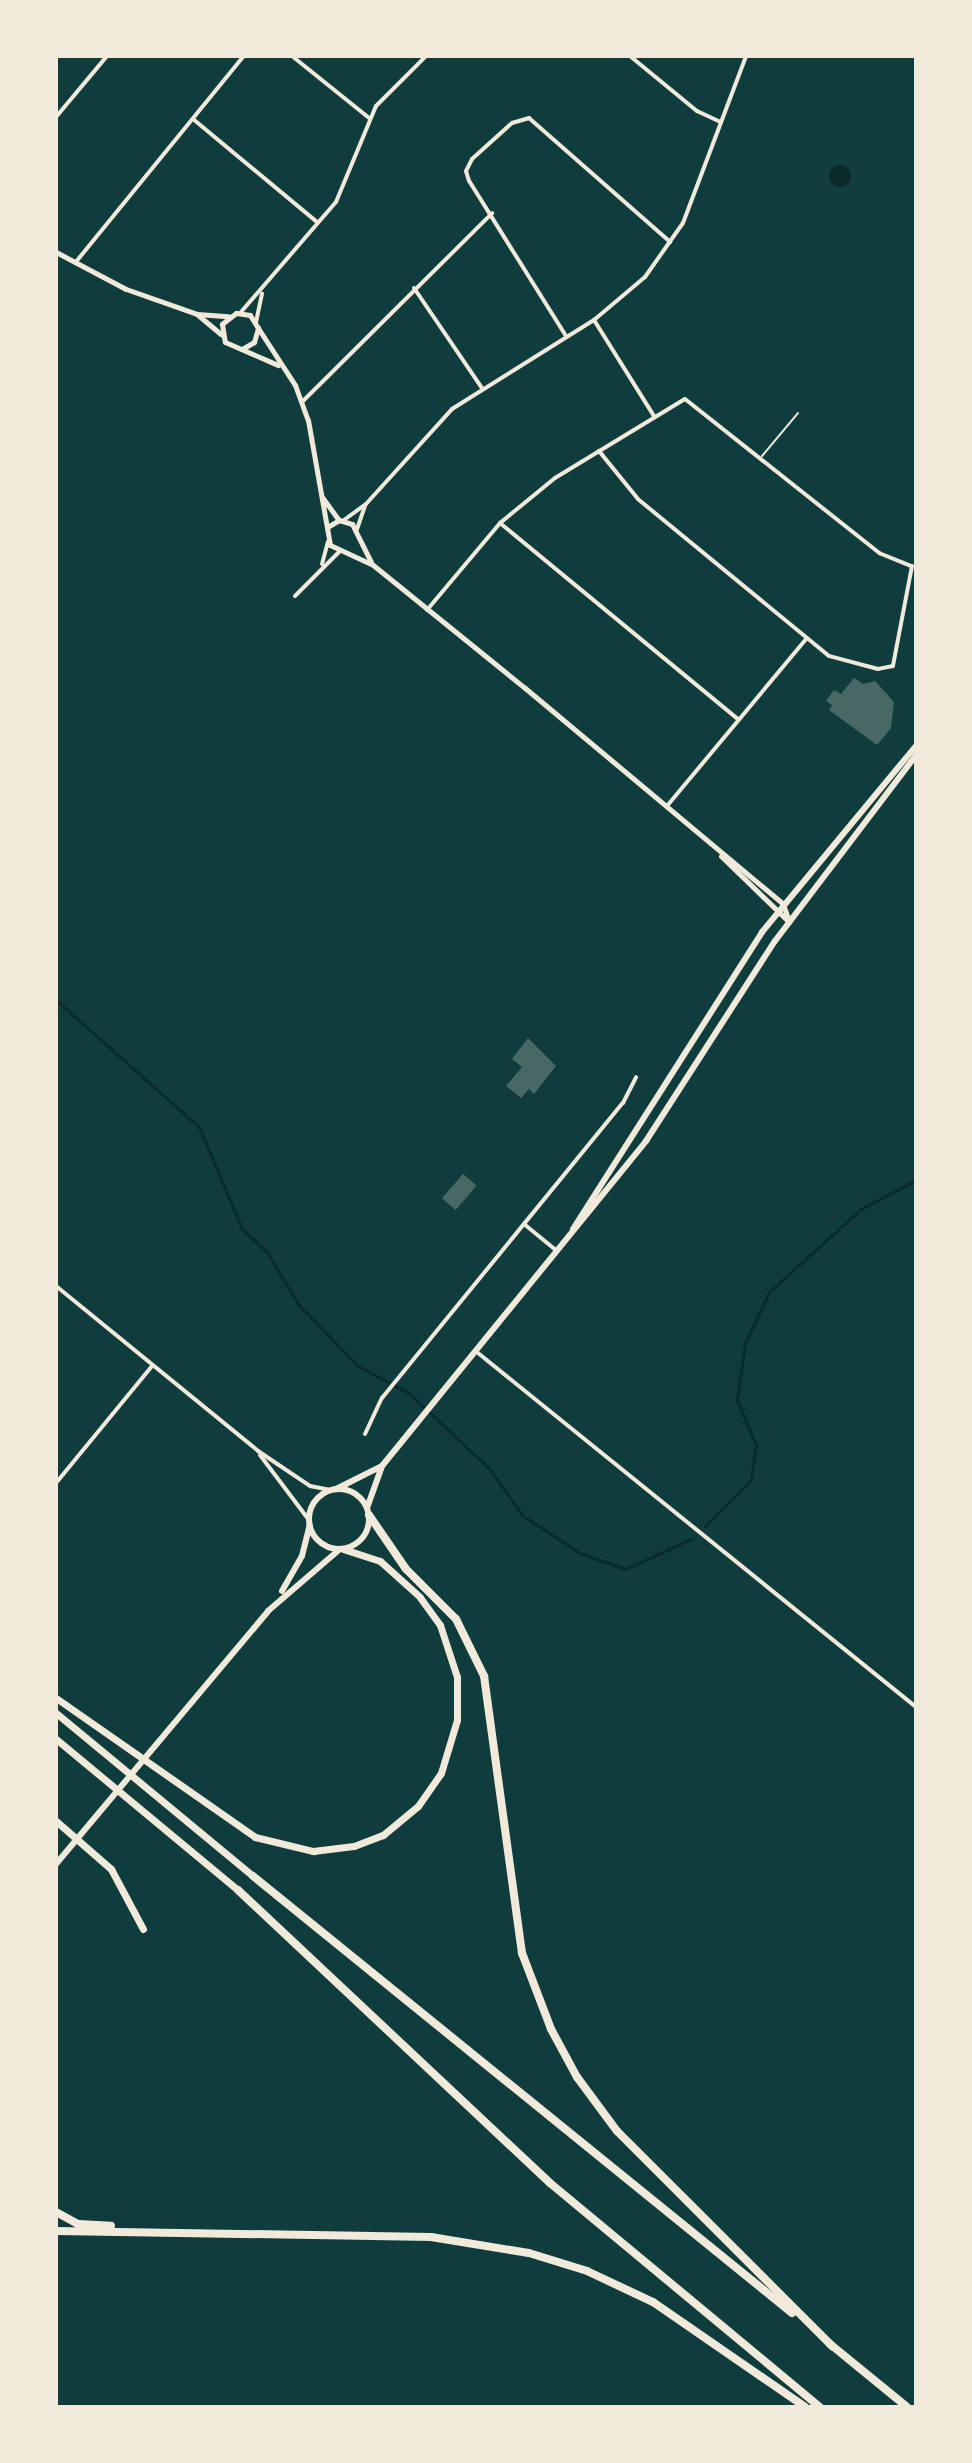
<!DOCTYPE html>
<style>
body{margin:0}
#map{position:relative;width:972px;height:2463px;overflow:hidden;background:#0f3d3e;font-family:"Fira Sans",sans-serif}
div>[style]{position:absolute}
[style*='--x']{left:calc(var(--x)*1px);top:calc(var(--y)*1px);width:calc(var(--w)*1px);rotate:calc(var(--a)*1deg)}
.water>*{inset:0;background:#0a2a2b}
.round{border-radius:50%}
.stream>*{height:3px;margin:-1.5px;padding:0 1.5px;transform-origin:1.5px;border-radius:1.5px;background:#0a2a2b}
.building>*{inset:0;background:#486865;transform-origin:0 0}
.service>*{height:2px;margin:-1px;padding:0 1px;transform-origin:1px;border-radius:1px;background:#f1e9da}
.minor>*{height:4px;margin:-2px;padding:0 2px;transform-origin:2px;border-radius:2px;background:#f1e9da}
.tertiary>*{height:5px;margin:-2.5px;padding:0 2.5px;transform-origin:2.5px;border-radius:2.5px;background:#f1e9da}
.secondary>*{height:6px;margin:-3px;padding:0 3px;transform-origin:3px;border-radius:3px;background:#f1e9da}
.secondary>.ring{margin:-3px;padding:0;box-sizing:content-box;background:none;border:6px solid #f1e9da;border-radius:50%}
.trunk>*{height:7px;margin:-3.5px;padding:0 3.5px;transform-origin:3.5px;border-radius:3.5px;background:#f1e9da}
.motorway>*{height:8px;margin:-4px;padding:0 4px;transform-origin:4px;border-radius:4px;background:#f1e9da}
span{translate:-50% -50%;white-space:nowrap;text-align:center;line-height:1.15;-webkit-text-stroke:7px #f1e9da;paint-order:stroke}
.frame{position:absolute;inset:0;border:58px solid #f1e9da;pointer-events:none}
</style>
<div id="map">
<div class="water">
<div class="round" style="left:829px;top:165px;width:22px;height:22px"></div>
</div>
<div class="stream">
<div style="--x:56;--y:1000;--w:191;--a:41.6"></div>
<div style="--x:199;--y:1127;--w:111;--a:67.1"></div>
<div style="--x:242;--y:1229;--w:34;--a:43"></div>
<div style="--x:267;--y:1252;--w:61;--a:59.2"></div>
<div style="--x:298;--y:1304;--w:86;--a:45.9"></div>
<div style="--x:358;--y:1366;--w:58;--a:27.9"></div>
<div style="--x:409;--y:1393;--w:110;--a:43.2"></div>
<div style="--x:489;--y:1468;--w:59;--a:54.7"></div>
<div style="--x:523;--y:1516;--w:70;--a:32.8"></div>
<div style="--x:582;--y:1554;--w:46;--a:18.8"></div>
<div style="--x:626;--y:1569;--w:74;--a:-24.8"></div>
<div style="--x:705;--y:1526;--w:65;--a:-45"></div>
<div style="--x:751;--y:1480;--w:35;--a:-82"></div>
<div style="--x:756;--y:1445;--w:49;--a:-112.9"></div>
<div style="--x:737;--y:1400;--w:58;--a:-82"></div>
<div style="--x:745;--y:1343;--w:56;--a:-64.8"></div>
<div style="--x:769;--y:1292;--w:124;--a:-42.1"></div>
<div style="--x:861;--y:1209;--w:62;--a:-27.8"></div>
</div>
<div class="building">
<div style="clip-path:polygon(854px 678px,863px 684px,875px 681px,894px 702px,891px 728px,877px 745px,829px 710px,832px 705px,826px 701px,834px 690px,841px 694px)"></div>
<div style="clip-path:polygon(528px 1038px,556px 1066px,534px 1094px,529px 1089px,521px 1098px,506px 1086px,522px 1067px,512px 1059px)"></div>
<div style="left:463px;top:1174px;width:18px;height:32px;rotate:41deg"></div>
</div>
<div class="service">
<div style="--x:762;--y:456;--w:56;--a:-50.1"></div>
</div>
<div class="minor">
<div style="--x:292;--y:56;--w:99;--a:38.8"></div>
<div style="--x:630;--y:56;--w:87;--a:39.4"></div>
<div style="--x:697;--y:111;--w:26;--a:25"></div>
<div style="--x:56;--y:117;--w:80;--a:-50.1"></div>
<div style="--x:193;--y:119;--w:161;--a:39.7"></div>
<div style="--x:75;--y:263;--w:267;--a:-50.8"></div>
<div style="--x:414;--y:288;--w:121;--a:55.8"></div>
<div style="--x:241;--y:312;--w:145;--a:-49.2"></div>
<div style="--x:336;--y:202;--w:104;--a:-67.4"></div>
<div style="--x:376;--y:106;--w:71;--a:-45"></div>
<div style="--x:594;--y:320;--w:113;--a:58"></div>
<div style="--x:256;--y:322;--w:29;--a:-78"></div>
<div style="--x:566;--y:336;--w:183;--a:-122"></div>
<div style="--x:469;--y:181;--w:10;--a:-107"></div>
<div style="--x:466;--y:171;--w:13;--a:-63"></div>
<div style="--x:472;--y:159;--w:54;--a:-42"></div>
<div style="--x:512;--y:123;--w:18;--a:-16"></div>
<div style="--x:529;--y:118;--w:188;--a:41.3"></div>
<div style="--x:302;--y:402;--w:268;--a:-44.8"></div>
<div style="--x:344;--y:520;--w:27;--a:-36"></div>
<div style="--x:366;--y:504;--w:128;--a:-47.8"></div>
<div style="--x:452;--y:409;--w:168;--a:-32.1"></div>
<div style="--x:594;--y:320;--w:67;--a:-40.1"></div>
<div style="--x:645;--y:277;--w:66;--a:-54.9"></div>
<div style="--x:683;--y:223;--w:178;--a:-69.3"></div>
<div style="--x:500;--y:523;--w:308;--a:39.5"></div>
<div style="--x:356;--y:532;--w:28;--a:-71"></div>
<div style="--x:322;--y:564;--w:23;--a:-75"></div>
<div style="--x:295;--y:596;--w:65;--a:-45"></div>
<div style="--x:427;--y:610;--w:114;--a:-50"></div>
<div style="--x:500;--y:523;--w:71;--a:-39.3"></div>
<div style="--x:555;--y:478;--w:152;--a:-31.3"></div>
<div style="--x:685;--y:399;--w:248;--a:38.4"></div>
<div style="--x:879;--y:553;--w:35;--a:22"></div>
<div style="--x:912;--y:566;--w:102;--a:100.8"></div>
<div style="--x:893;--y:666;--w:15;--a:169"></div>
<div style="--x:878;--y:669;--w:51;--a:-165.1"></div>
<div style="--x:829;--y:656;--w:247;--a:-140.6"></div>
<div style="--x:638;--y:499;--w:62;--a:-129.1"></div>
<div style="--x:667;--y:806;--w:217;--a:-50.2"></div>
<div style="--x:524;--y:1224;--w:43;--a:39.3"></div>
<div style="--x:56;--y:1286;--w:261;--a:39.2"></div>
<div style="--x:258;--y:1451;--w:63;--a:33.9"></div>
<div style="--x:310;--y:1486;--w:21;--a:11"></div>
<div style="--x:478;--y:1353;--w:563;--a:38.95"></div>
<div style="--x:365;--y:1434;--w:40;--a:-65"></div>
<div style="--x:382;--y:1398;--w:381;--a:-50.8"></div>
<div style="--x:623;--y:1103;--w:29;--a:-63"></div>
<div style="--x:260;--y:1455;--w:81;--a:53"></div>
<div style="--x:56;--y:1483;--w:151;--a:-50.6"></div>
</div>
<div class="tertiary">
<div style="--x:56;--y:252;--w:79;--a:27.9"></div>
<div style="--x:126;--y:289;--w:75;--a:19.4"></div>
<div style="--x:197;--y:314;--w:31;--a:4"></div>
<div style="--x:198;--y:315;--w:30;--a:40"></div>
<div style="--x:258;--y:328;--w:68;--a:57"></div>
<div style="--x:295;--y:385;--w:37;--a:70"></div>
<div style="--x:308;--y:420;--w:127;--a:80"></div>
<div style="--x:330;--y:545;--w:47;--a:24.9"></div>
<div style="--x:373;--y:565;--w:196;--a:39"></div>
<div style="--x:525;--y:688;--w:336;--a:39.9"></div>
<div style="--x:783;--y:904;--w:18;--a:71"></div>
<div style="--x:242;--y:349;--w:14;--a:-30"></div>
<div style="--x:254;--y:342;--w:15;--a:-74"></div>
<div style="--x:258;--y:328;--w:15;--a:-122"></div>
<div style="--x:250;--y:315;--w:14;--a:-172"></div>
<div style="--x:236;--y:313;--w:18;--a:142"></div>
<div style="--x:222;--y:324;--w:18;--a:81"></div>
<div style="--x:225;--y:342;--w:58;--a:23.5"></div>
<div style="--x:322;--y:497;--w:29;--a:54"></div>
<div style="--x:329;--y:526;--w:12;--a:-31"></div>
<div style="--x:339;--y:520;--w:14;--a:17"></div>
<div style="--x:352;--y:524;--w:42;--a:63.4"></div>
<div style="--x:721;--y:856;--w:95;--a:44.1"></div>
</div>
<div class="secondary">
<div style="--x:573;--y:1229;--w:352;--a:-57.5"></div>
<div style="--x:762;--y:932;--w:241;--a:-50.4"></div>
<div style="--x:336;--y:1489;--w:51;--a:-26.6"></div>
<div class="ring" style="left:309px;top:1489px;width:54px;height:54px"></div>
<div style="--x:367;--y:1508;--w:45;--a:-70.3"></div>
<div style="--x:382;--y:1466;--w:419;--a:-50.9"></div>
<div style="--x:646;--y:1141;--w:238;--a:-57.2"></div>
<div style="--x:775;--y:941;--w:233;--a:-52.8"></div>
<div style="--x:282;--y:1591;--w:40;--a:-60.3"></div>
<div style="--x:302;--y:1556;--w:32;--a:-76"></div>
<div style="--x:56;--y:1864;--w:330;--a:-50"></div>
<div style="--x:268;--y:1611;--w:95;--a:-40.7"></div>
</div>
<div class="trunk">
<div style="--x:56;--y:1698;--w:243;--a:34.9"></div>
<div style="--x:255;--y:1837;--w:60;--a:13.6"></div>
<div style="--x:313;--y:1851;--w:41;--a:-7"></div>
<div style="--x:354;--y:1846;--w:31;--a:-21"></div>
<div style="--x:383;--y:1835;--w:45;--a:-39.6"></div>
<div style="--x:418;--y:1806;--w:40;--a:-55.1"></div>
<div style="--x:441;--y:1773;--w:55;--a:-73.2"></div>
<div style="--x:457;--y:1720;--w:43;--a:-90"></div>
<div style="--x:457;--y:1677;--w:55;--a:-108.1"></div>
<div style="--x:440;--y:1625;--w:34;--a:-126"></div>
<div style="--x:420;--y:1597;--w:54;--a:-138"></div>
<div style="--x:380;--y:1561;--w:39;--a:-162"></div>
<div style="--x:56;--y:1713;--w:256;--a:39.6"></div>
<div style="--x:56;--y:1739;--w:236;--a:39.7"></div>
<div style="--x:56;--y:1821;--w:73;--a:41.1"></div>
<div style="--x:111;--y:1869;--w:68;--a:61.9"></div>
</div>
<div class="motorway">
<div style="--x:369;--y:1515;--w:65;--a:55.6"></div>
<div style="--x:406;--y:1569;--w:71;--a:45"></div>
<div style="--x:456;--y:1619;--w:64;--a:63.8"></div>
<div style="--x:484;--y:1676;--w:280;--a:82.2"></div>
<div style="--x:522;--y:1953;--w:81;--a:69.1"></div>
<div style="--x:551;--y:2029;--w:55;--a:61.6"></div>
<div style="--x:577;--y:2077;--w:67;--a:53.5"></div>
<div style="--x:617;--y:2131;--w:305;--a:45"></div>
<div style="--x:253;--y:1876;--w:694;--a:39.03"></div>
<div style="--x:238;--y:1890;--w:428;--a:43.2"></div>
<div style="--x:550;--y:2183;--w:351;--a:39.7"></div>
<div style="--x:56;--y:2212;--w:25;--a:29"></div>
<div style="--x:78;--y:2224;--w:33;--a:3"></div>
<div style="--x:56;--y:2231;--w:375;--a:0.9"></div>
<div style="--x:431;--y:2237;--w:99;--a:9.3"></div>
<div style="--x:529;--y:2253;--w:61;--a:17.2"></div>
<div style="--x:587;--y:2271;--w:73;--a:25.2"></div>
<div style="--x:653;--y:2302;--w:185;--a:34.6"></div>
<div style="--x:830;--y:2344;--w:99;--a:39.3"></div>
</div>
<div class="frame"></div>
</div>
